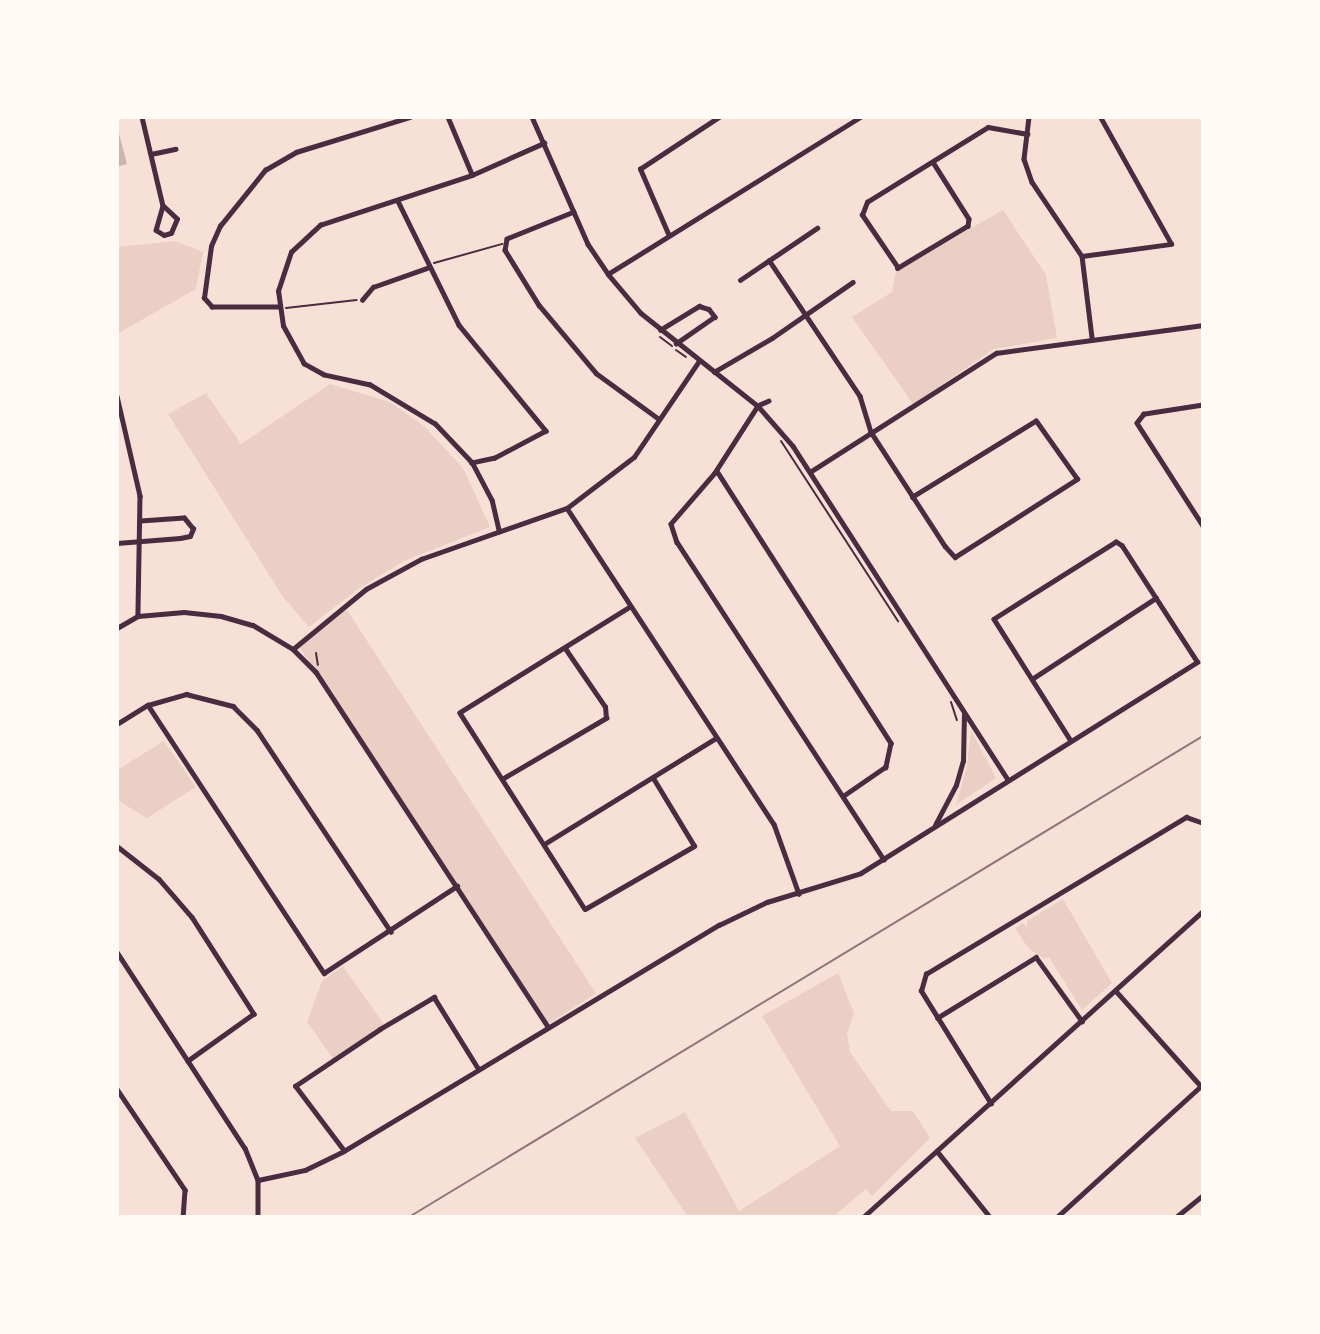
<!DOCTYPE html>
<style>
body{margin:0}
#map{position:relative;width:1320px;height:1334px;overflow:hidden;background:#f7e1d7;font-family:"IBM Plex Sans",sans-serif}
div>[style]{position:absolute}
[style*='--x']{left:calc(var(--x)*1px);top:calc(var(--y)*1px);width:calc(var(--w)*1px);rotate:calc(var(--a)*1deg)}
.green>*{inset:0;background:#ebcfc5;transform-origin:0 0}
.building>*{inset:0;background:#ccb4b1}
.path>*{height:2px;margin:-1px;padding:0 1px;transform-origin:1px;border-radius:1px;background:#4a2c40}
.minor>*{height:4.5px;margin:-2.25px;padding:0 2.25px;transform-origin:2.25px;border-radius:2.25px;background:#4a2c40}
.tertiary>*{height:5px;margin:-2.5px;padding:0 2.5px;transform-origin:2.5px;border-radius:2.5px;background:#4a2c40}
.rail>*{height:2px;margin:-1px;padding:0 1px;transform-origin:1px;border-radius:1px;background:#8f747c}
span{translate:-50% -50%;white-space:nowrap;text-align:center;line-height:1.15;-webkit-text-stroke:7px #fffaf5;paint-order:stroke}
.frame{position:absolute;inset:0;border:119px solid #fffaf5;pointer-events:none}
</style>
<div id="map">
<div class="green">
<div style="clip-path:polygon(1003px 210px,1046px 275px,1057px 338px,994px 349px,913px 404px,852px 317px,892px 292px,896px 271px)"></div>
<div style="clip-path:polygon(175px 241px,203px 252px,196px 289px,117px 334px,117px 247px)"></div>
<div style="clip-path:polygon(330px 384px,390px 402px,424px 426px,463px 468px,490px 527px,404px 561px,358px 589px,309px 627px,283px 597px,168px 414px,206px 393px,241px 444px)"></div>
<div style="left:347px;top:610px;width:457px;height:60px;rotate:57deg"></div>
<div style="clip-path:polygon(971px 730px,996px 778px,956px 805px,967px 766px)"></div>
<div style="clip-path:polygon(164px 741px,196px 787px,147px 818px,117px 800px,117px 770px)"></div>
<div style="clip-path:polygon(1063px 899px,1112px 983px,1082px 1010px,1049px 957px,1044px 959px,1028px 948px,1015px 928px,1023px 923px,1027px 927px,1027px 921px)"></div>
<div style="clip-path:polygon(343px 966px,385px 1026px,333px 1059px,307px 1022px,322px 981px)"></div>
<div style="clip-path:polygon(838px 973px,854px 1013px,847px 1033px,850px 1052px,891px 1111px,913px 1111px,930px 1138px,872px 1196px,866px 1189px,833px 1217px,688px 1217px,635px 1138px,685px 1112px,739px 1211px,840px 1146px,762px 1016px)"></div>
</div>
<div class="building">
<div style="clip-path:polygon(117px 126px,127px 164px,117px 167px)"></div>
</div>
<div class="path">
<div style="--x:434;--y:263;--w:71;--a:-15.6"></div>
<div style="--x:286;--y:308;--w:71;--a:-6.4"></div>
<div style="--x:660;--y:337;--w:15;--a:37"></div>
<div style="--x:676;--y:350;--w:12;--a:35"></div>
<div style="--x:781;--y:441;--w:215;--a:57"></div>
<div style="--x:316;--y:653;--w:12;--a:81"></div>
<div style="--x:951;--y:702;--w:19;--a:72"></div>
</div>
<div class="minor">
<div style="--x:142;--y:117;--w:91;--a:76.7"></div>
<div style="--x:163;--y:206;--w:25;--a:106"></div>
<div style="--x:156;--y:230;--w:9;--a:32"></div>
<div style="--x:164;--y:235;--w:7;--a:-16"></div>
<div style="--x:171;--y:233;--w:15;--a:-67"></div>
<div style="--x:177;--y:219;--w:19;--a:-137"></div>
<div style="--x:448;--y:117;--w:62;--a:67.2"></div>
<div style="--x:532;--y:117;--w:139;--a:66.2"></div>
<div style="--x:588;--y:244;--w:36;--a:56"></div>
<div style="--x:608;--y:274;--w:51;--a:49.8"></div>
<div style="--x:641;--y:313;--w:149;--a:38.5"></div>
<div style="--x:758;--y:406;--w:53;--a:48.8"></div>
<div style="--x:793;--y:446;--w:397;--a:57.2"></div>
<div style="--x:1029;--y:117;--w:42;--a:96.8"></div>
<div style="--x:1024;--y:159;--w:24;--a:71"></div>
<div style="--x:1032;--y:182;--w:89;--a:56"></div>
<div style="--x:1082;--y:256;--w:83;--a:83"></div>
<div style="--x:151;--y:154;--w:25;--a:-12"></div>
<div style="--x:933;--y:162;--w:67;--a:57.7"></div>
<div style="--x:969;--y:219;--w:7;--a:98"></div>
<div style="--x:968;--y:226;--w:82;--a:149"></div>
<div style="--x:898;--y:268;--w:64;--a:-124.2"></div>
<div style="--x:862;--y:215;--w:14;--a:-69"></div>
<div style="--x:867;--y:202;--w:142;--a:-31.8"></div>
<div style="--x:988;--y:127;--w:40;--a:10"></div>
<div style="--x:398;--y:201;--w:138;--a:63.8"></div>
<div style="--x:459;--y:325;--w:137;--a:50.6"></div>
<div style="--x:546;--y:431;--w:58;--a:152.1"></div>
<div style="--x:495;--y:458;--w:24;--a:168"></div>
<div style="--x:574;--y:212;--w:72;--a:158.1"></div>
<div style="--x:507;--y:239;--w:11;--a:100"></div>
<div style="--x:505;--y:250;--w:65;--a:58.3"></div>
<div style="--x:539;--y:305;--w:89;--a:50"></div>
<div style="--x:596;--y:373;--w:78;--a:36.1"></div>
<div style="--x:669;--y:236;--w:73;--a:-113.4"></div>
<div style="--x:640;--y:169;--w:95;--a:-33.4"></div>
<div style="--x:1082;--y:256;--w:90;--a:-7.7"></div>
<div style="--x:1171;--y:244;--w:145;--a:-119.2"></div>
<div style="--x:769;--y:260;--w:164;--a:56.2"></div>
<div style="--x:860;--y:396;--w:38;--a:73"></div>
<div style="--x:871;--y:432;--w:136;--a:57"></div>
<div style="--x:945;--y:546;--w:15;--a:48"></div>
<div style="--x:955;--y:557;--w:145;--a:-32.6"></div>
<div style="--x:1077;--y:479;--w:71;--a:-125.3"></div>
<div style="--x:1036;--y:421;--w:145;--a:148.3"></div>
<div style="--x:608;--y:274;--w:297;--a:-31.9"></div>
<div style="--x:740;--y:280;--w:93;--a:-34"></div>
<div style="--x:362;--y:300;--w:17;--a:-50"></div>
<div style="--x:373;--y:287;--w:57;--a:-19.4"></div>
<div style="--x:278;--y:307;--w:66;--a:180"></div>
<div style="--x:212;--y:307;--w:12;--a:-132"></div>
<div style="--x:204;--y:298;--w:52;--a:-82.3"></div>
<div style="--x:211;--y:246;--w:22;--a:-66"></div>
<div style="--x:220;--y:226;--w:72;--a:-51.2"></div>
<div style="--x:265;--y:170;--w:36;--a:-30"></div>
<div style="--x:296;--y:152;--w:119;--a:-17.1"></div>
<div style="--x:660;--y:330;--w:46;--a:-31.6"></div>
<div style="--x:699;--y:306;--w:10;--a:17"></div>
<div style="--x:709;--y:309;--w:10;--a:53"></div>
<div style="--x:715;--y:317;--w:47;--a:145.3"></div>
<div style="--x:714;--y:372;--w:67;--a:-30.4"></div>
<div style="--x:772;--y:338;--w:98;--a:-34.7"></div>
<div style="--x:117;--y:396;--w:103;--a:77"></div>
<div style="--x:140;--y:496;--w:120;--a:91"></div>
<div style="--x:769;--y:401;--w:12;--a:156"></div>
<div style="--x:758;--y:406;--w:80;--a:122.7"></div>
<div style="--x:715;--y:473;--w:67;--a:130.8"></div>
<div style="--x:671;--y:524;--w:19;--a:72"></div>
<div style="--x:677;--y:542;--w:379;--a:56.9"></div>
<div style="--x:1203;--y:405;--w:60;--a:171.3"></div>
<div style="--x:1144;--y:414;--w:11;--a:128"></div>
<div style="--x:1137;--y:423;--w:122;--a:57.3"></div>
<div style="--x:717;--y:471;--w:323;--a:57.4"></div>
<div style="--x:891;--y:743;--w:25;--a:102"></div>
<div style="--x:886;--y:767;--w:51;--a:145.4"></div>
<div style="--x:810;--y:472;--w:221;--a:-32.6"></div>
<div style="--x:996;--y:353;--w:209;--a:-7.7"></div>
<div style="--x:567;--y:508;--w:378;--a:56.8"></div>
<div style="--x:774;--y:824;--w:74;--a:70.3"></div>
<div style="--x:499;--y:532;--w:32;--a:-103"></div>
<div style="--x:492;--y:501;--w:43;--a:-117.8"></div>
<div style="--x:472;--y:463;--w:54;--a:-133.5"></div>
<div style="--x:435;--y:424;--w:76;--a:-149"></div>
<div style="--x:370;--y:385;--w:47;--a:-167.7"></div>
<div style="--x:324;--y:375;--w:23;--a:-151"></div>
<div style="--x:304;--y:364;--w:43;--a:-118.9"></div>
<div style="--x:283;--y:326;--w:35;--a:-98"></div>
<div style="--x:278;--y:291;--w:41;--a:-71.6"></div>
<div style="--x:291;--y:252;--w:40;--a:-43"></div>
<div style="--x:320;--y:225;--w:160;--a:-18.2"></div>
<div style="--x:472;--y:175;--w:79;--a:-24"></div>
<div style="--x:117;--y:543;--w:63;--a:-4.5"></div>
<div style="--x:180;--y:538;--w:10;--a:-11"></div>
<div style="--x:190;--y:536;--w:8;--a:-67"></div>
<div style="--x:193;--y:529;--w:14;--a:-129"></div>
<div style="--x:184;--y:518;--w:43;--a:176"></div>
<div style="--x:630;--y:607;--w:200;--a:148.1"></div>
<div style="--x:460;--y:713;--w:232;--a:57.5"></div>
<div style="--x:585;--y:909;--w:126;--a:-30"></div>
<div style="--x:694;--y:846;--w:77;--a:-121.2"></div>
<div style="--x:117;--y:628;--w:24;--a:-30"></div>
<div style="--x:138;--y:616;--w:46;--a:-5"></div>
<div style="--x:184;--y:612;--w:37;--a:6"></div>
<div style="--x:221;--y:616;--w:33;--a:16"></div>
<div style="--x:253;--y:625;--w:47;--a:31"></div>
<div style="--x:293;--y:649;--w:33;--a:45"></div>
<div style="--x:316;--y:672;--w:424;--a:56.8"></div>
<div style="--x:293;--y:649;--w:94;--a:-39.4"></div>
<div style="--x:366;--y:589;--w:63;--a:-28.6"></div>
<div style="--x:421;--y:559;--w:155;--a:-19.3"></div>
<div style="--x:567;--y:508;--w:84;--a:-37.3"></div>
<div style="--x:634;--y:457;--w:116;--a:-55.9"></div>
<div style="--x:1032;--y:679;--w:148;--a:-33.2"></div>
<div style="--x:148;--y:705;--w:321;--a:56.7"></div>
<div style="--x:324;--y:973;--w:159;--a:-33.2"></div>
<div style="--x:117;--y:724;--w:36;--a:-32"></div>
<div style="--x:148;--y:705;--w:40;--a:-16"></div>
<div style="--x:186;--y:694;--w:49;--a:14.3"></div>
<div style="--x:233;--y:706;--w:34;--a:45"></div>
<div style="--x:257;--y:730;--w:242;--a:56.4"></div>
<div style="--x:502;--y:779;--w:121;--a:-30.4"></div>
<div style="--x:606;--y:718;--w:11;--a:-95"></div>
<div style="--x:605;--y:707;--w:69;--a:-124.4"></div>
<div style="--x:935;--y:825;--w:45;--a:-62.3"></div>
<div style="--x:956;--y:785;--w:25;--a:-74"></div>
<div style="--x:963;--y:761;--w:47;--a:-88.8"></div>
<div style="--x:546;--y:843;--w:200;--a:-31.7"></div>
<div style="--x:117;--y:846;--w:53;--a:38.2"></div>
<div style="--x:159;--y:879;--w:50;--a:49"></div>
<div style="--x:192;--y:917;--w:115;--a:57.4"></div>
<div style="--x:254;--y:1014;--w:81;--a:144.5"></div>
<div style="--x:117;--y:952;--w:234;--a:56.9"></div>
<div style="--x:245;--y:1148;--w:35;--a:68"></div>
<div style="--x:258;--y:1180;--w:37;--a:90"></div>
<div style="--x:1116;--y:991;--w:127;--a:48.2"></div>
<div style="--x:937;--y:1018;--w:116;--a:-31.6"></div>
<div style="--x:1036;--y:957;--w:79;--a:54.3"></div>
<div style="--x:117;--y:1089;--w:122;--a:56"></div>
<div style="--x:185;--y:1190;--w:27;--a:94"></div>
<div style="--x:991;--y:1104;--w:133;--a:-121.8"></div>
<div style="--x:921;--y:991;--w:18;--a:-74"></div>
<div style="--x:926;--y:974;--w:304;--a:-31.1"></div>
<div style="--x:1186;--y:817;--w:18;--a:19"></div>
<div style="--x:344;--y:1151;--w:81;--a:-127"></div>
<div style="--x:295;--y:1086;--w:102;--a:-33.8"></div>
<div style="--x:380;--y:1029;--w:63;--a:-30.7"></div>
<div style="--x:434;--y:997;--w:84;--a:58.2"></div>
<div style="--x:937;--y:1151;--w:85;--a:51.2"></div>
<div style="--x:258;--y:1180;--w:48;--a:-12"></div>
<div style="--x:305;--y:1170;--w:43;--a:-26"></div>
<div style="--x:344;--y:1151;--w:438;--a:-31.1"></div>
<div style="--x:719;--y:925;--w:53;--a:-25.6"></div>
<div style="--x:767;--y:902;--w:98;--a:-17.1"></div>
<div style="--x:861;--y:873;--w:397;--a:-32.1"></div>
<div style="--x:1197;--y:662;--w:138;--a:-122.9"></div>
<div style="--x:1122;--y:546;--w:7;--a:-146"></div>
<div style="--x:1116;--y:542;--w:144;--a:147.7"></div>
<div style="--x:994;--y:619;--w:142;--a:57.7"></div>
<div style="--x:1057;--y:1217;--w:197;--a:-42.3"></div>
<div style="--x:1176;--y:1217;--w:35;--a:-39"></div>
</div>
<div class="tertiary">
<div style="--x:863;--y:1217;--w:457;--a:-42"></div>
</div>
<div class="rail">
<div style="--x:409;--y:1217;--w:928;--a:-31.21"></div>
</div>
<div class="frame"></div>
</div>
